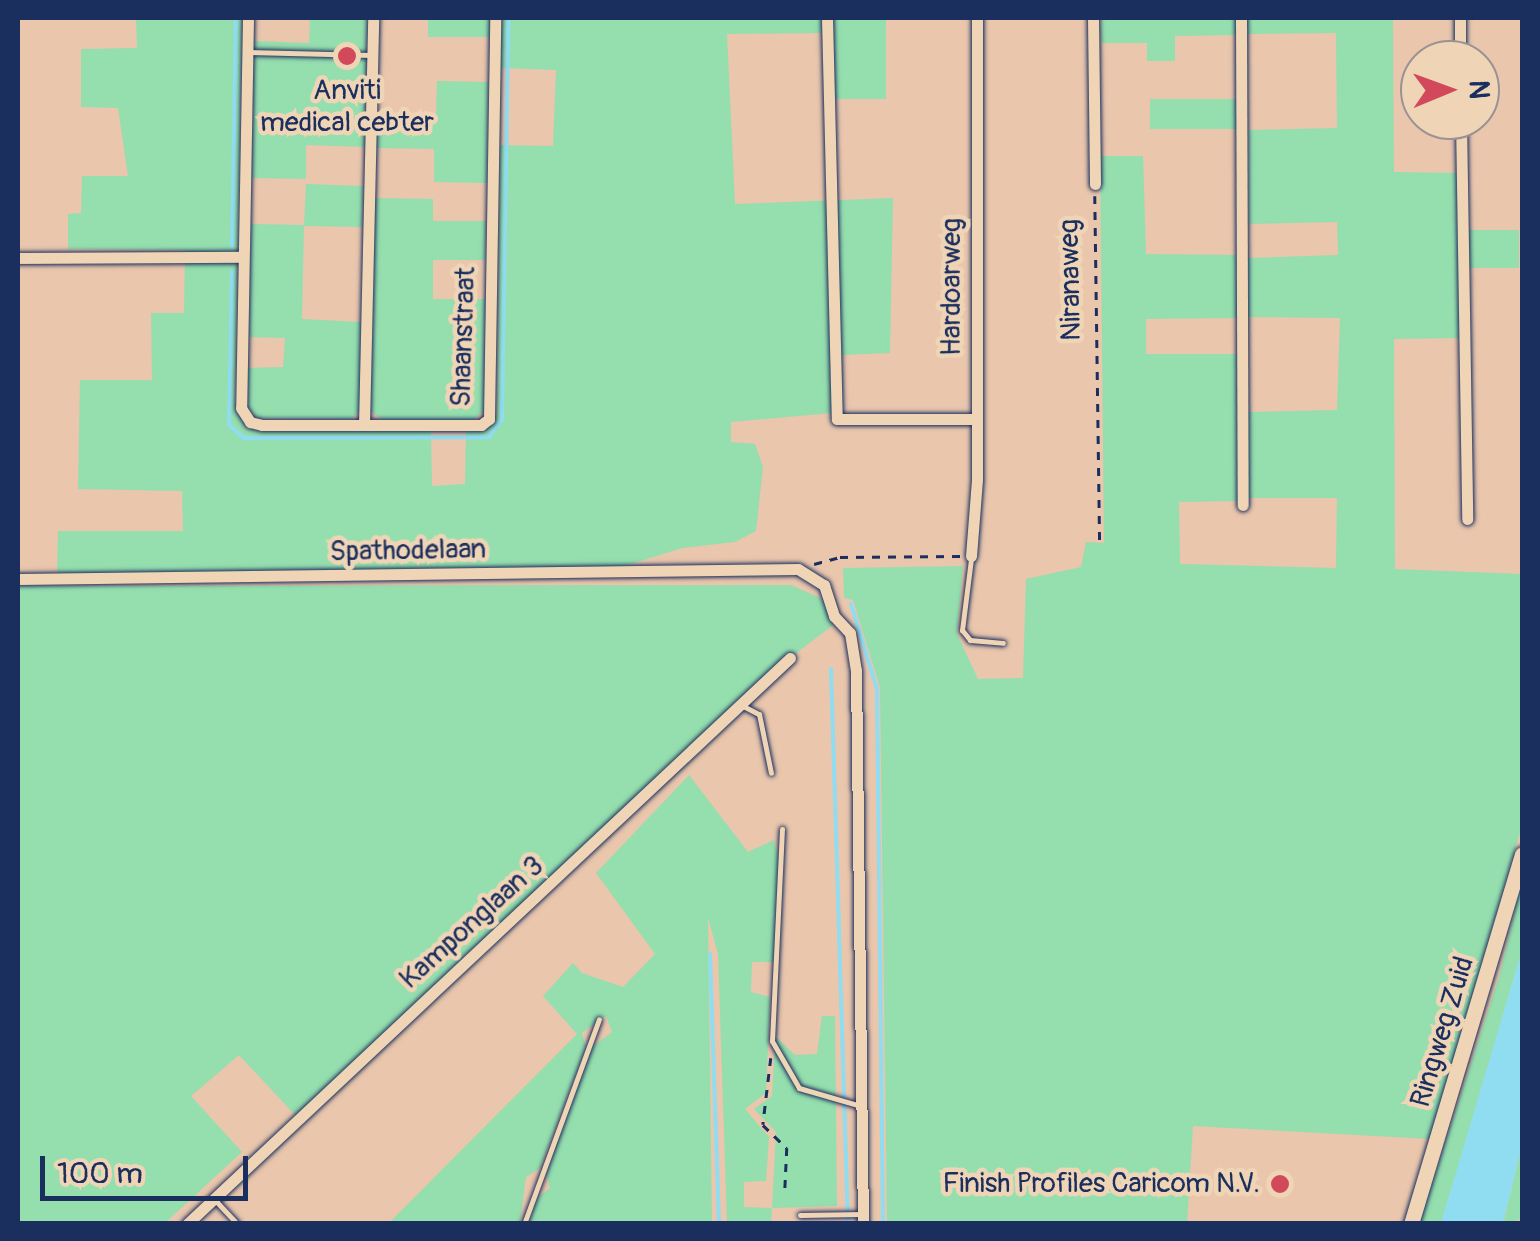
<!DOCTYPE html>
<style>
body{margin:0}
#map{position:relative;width:1540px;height:1241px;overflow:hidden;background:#e9c6ac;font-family:Pangolin,sans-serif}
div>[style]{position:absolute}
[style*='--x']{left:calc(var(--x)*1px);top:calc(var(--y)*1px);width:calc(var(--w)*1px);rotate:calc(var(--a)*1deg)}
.green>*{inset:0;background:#95deae;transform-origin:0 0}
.water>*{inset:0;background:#90dcf0}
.stream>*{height:4px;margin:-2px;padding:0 2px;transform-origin:2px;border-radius:2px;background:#90dcf0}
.path>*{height:2.5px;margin-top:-1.25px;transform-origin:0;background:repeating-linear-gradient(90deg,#1b2f5e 0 8px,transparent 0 16px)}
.roads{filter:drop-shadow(0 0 2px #1b2f5e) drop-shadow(0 0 2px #1b2f5e)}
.lane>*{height:5px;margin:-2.5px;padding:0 2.5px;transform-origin:2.5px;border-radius:2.5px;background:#efd4b6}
.street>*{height:11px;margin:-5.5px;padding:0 5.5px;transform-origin:5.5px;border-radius:5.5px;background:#efd4b6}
.secondary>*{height:15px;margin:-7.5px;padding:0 7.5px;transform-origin:7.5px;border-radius:7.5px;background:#efd4b6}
.dots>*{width:28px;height:28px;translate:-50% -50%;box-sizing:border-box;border:5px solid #efd4b6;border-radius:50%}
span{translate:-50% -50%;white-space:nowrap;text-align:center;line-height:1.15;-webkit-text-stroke:9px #efd4b6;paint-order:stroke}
.poi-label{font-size:28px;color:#1b2f5e}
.right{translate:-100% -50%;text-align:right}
.street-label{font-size:28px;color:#1b2f5e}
.frame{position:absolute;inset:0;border:20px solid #1b2f5e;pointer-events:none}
.north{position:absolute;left:1400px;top:40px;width:100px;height:100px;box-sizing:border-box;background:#efd4b6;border:2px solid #9a9293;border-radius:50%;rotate:89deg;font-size:28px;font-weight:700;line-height:40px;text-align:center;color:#1b2f5e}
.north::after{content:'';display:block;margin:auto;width:35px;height:45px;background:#d1495b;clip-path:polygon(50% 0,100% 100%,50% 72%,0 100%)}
.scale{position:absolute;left:40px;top:1156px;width:208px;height:45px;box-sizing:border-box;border:5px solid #1b2f5e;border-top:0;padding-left:12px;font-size:30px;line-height:35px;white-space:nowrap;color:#1b2f5e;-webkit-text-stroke:8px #efd4b6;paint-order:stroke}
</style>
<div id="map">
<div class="green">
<div style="clip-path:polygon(136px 18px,242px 18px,235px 403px,247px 429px,431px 430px,432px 486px,465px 484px,466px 430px,487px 427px,497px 413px,500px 145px,553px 146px,556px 70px,500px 68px,501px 18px,823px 18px,822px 33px,727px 34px,735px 204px,893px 198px,890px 353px,842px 355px,843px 412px,731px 422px,731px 442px,755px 444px,763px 467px,756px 531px,735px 542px,682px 548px,609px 571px,57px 575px,58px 531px,183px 531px,182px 491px,78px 489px,80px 380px,152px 380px,151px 313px,184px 313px,185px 250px,68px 249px,68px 214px,81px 213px,82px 176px,128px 176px,118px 108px,81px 107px,81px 49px,137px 48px)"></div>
<div style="clip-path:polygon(310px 18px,367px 18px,365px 147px,306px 145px,306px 179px,252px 178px,253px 41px,309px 43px)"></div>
<div style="left:428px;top:18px;width:62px;height:19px"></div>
<div style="left:832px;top:18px;width:54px;height:81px"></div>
<div style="clip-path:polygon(1101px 18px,1239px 18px,1239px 35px,1175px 36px,1175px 61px,1147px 61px,1147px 43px,1101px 43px)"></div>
<div style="clip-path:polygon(1247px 18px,1393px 18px,1394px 172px,1458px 173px,1460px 338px,1394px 339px,1395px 569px,1522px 574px,1522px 826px,1430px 1139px,1193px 1126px,1187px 1223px,887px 1223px,880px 687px,853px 600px,844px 598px,843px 568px,963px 566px,957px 634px,978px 679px,1023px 678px,1026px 579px,1081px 567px,1086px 542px,1104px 543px,1100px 156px,1143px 156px,1146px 254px,1239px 255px,1238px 318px,1146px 319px,1146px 354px,1238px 354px,1237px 501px,1179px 502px,1180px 564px,1336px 568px,1337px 498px,1248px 498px,1247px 412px,1337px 410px,1340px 318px,1246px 317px,1246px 258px,1338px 255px,1337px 222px,1249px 224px,1249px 130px,1337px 128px,1336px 33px,1247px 34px)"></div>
<div style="clip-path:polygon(437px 81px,488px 82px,487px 183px,434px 182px,434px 149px,376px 148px,377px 116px,436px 116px)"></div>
<div style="left:1150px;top:99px;width:87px;height:30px"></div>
<div style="clip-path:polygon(306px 184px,363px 186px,362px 227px,304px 226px,302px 319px,361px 322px,360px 410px,352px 419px,256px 418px,248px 407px,248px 368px,283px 367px,285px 338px,249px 337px,251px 224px,304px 225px)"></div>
<div style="clip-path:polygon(374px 198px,433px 199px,433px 221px,486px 221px,485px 260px,433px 260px,433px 299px,485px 299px,486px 409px,473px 420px,383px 420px,369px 410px)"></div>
<div style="left:1469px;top:230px;width:50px;height:38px"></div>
<div style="clip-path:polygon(791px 585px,825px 600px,833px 625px,769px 674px,296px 1116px,239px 1055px,191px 1096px,242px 1152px,165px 1223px,18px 1224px,18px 586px)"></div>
<div style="clip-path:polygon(689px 775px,748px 852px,774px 840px,779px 860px,778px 962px,752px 962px,751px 992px,770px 997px,766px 1093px,745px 1109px,769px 1137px,766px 1181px,744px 1182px,744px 1207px,772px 1208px,776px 1132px,754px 1109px,772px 1096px,775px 1036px,795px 1055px,817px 1054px,822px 1016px,835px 1016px,837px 1206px,772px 1208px,771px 1223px,727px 1223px,718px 954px,708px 918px,712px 1223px,527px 1223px,536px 1199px,550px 1188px,546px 1172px,592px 1047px,612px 1032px,606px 1016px,582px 1033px,586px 1047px,540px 1168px,526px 1177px,520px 1223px,388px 1224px,577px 1034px,543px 996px,573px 963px,582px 973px,623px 987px,655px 954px,596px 873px)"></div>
<div style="clip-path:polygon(1522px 881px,1522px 950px,1461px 1158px,1441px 1223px,1419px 1224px,1500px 974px)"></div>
<div style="clip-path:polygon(1522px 1145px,1522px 1219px,1503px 1224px)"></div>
</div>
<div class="water">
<div style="clip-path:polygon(1522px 950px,1522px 1145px,1503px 1223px,1441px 1223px)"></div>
</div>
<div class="stream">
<div style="--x:232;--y:246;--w:228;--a:-89"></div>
<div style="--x:232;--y:271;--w:154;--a:91.1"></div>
<div style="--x:229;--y:425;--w:20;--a:41"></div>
<div style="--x:244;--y:438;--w:245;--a:-0.2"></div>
<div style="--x:489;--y:437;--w:21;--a:-53"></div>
<div style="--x:502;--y:420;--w:402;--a:-89.1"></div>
<div style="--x:851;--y:604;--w:89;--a:73"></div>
<div style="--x:877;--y:689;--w:535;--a:89.36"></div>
<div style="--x:831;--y:669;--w:555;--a:88.25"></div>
<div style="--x:710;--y:954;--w:270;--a:88.1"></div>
</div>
<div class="path">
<div style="--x:1095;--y:196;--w:345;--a:89.2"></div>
<div style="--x:814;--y:564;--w:27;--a:-15"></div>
<div style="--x:840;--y:557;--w:120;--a:-0.5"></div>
<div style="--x:771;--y:1058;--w:67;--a:96.8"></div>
<div style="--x:763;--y:1125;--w:33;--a:44"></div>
<div style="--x:787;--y:1148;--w:42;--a:92.7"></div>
</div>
<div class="roads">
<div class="lane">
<div style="--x:250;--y:52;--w:119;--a:1.4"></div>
<div style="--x:971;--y:559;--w:72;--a:97.2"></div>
<div style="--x:962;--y:630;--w:13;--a:51"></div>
<div style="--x:970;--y:640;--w:33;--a:5"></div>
<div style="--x:743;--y:706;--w:18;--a:27"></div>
<div style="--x:759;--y:714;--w:60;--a:78.5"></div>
<div style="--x:782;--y:829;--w:212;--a:92.7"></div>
<div style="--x:772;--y:1041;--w:54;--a:60.1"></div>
<div style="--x:799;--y:1088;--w:65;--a:16.2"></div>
<div style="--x:215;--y:1200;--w:33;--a:47"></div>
<div style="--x:800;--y:1215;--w:62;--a:-0.9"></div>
<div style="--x:524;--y:1224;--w:218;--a:-69.9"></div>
</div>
<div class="street">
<div style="--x:248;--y:18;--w:390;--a:91"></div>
<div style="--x:241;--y:408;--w:17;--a:57"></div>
<div style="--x:250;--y:422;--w:12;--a:14"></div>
<div style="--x:262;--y:425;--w:219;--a:0"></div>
<div style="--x:481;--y:425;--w:10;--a:-37"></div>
<div style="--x:489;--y:419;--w:401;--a:-89.1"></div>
<div style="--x:827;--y:18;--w:401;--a:88.6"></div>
<div style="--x:837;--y:419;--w:139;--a:0"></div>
<div style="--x:1093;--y:18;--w:166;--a:89.3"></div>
<div style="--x:1241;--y:18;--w:487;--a:89.8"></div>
<div style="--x:1460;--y:18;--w:42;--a:90"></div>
<div style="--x:1461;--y:120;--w:399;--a:89.1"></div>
<div style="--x:18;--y:258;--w:225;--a:-0.3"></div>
<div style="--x:364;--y:425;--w:407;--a:-88.7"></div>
<div style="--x:971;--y:556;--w:77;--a:-85.5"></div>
<div style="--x:977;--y:479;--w:461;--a:-90"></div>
<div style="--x:18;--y:579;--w:780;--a:-0.73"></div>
<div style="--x:798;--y:569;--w:31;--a:32"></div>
<div style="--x:824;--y:585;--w:33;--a:72"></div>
<div style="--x:834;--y:616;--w:23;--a:47"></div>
<div style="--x:850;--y:633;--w:37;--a:81"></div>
<div style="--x:856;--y:670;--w:554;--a:89.28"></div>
<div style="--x:187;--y:1224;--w:827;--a:-43.19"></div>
</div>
<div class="secondary">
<div style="--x:1411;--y:1224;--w:386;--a:-73.3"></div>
</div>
</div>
<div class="dots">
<div style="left:347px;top:56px;background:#d1495b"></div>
<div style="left:1280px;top:1184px;background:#d1495b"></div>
</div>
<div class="poi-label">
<span style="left:347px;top:107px">Anviti<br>medical cebter</span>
<span class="right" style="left:1260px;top:1184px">Finish Profiles Caricom N.V.</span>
</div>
<div class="street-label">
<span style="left:1071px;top:280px;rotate:-91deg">Niranaweg</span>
<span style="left:952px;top:287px;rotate:-90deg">Hardoarweg</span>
<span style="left:464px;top:337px;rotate:-88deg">Shaanstraat</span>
<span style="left:408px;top:551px;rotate:-1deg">Spathodelaan</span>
<span style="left:472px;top:923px;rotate:-42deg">Kamponglaan 3</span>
<span style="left:1443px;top:1032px;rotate:-73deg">Ringweg Zuid</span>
</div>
<div class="frame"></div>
<div class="north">N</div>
<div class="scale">100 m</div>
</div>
